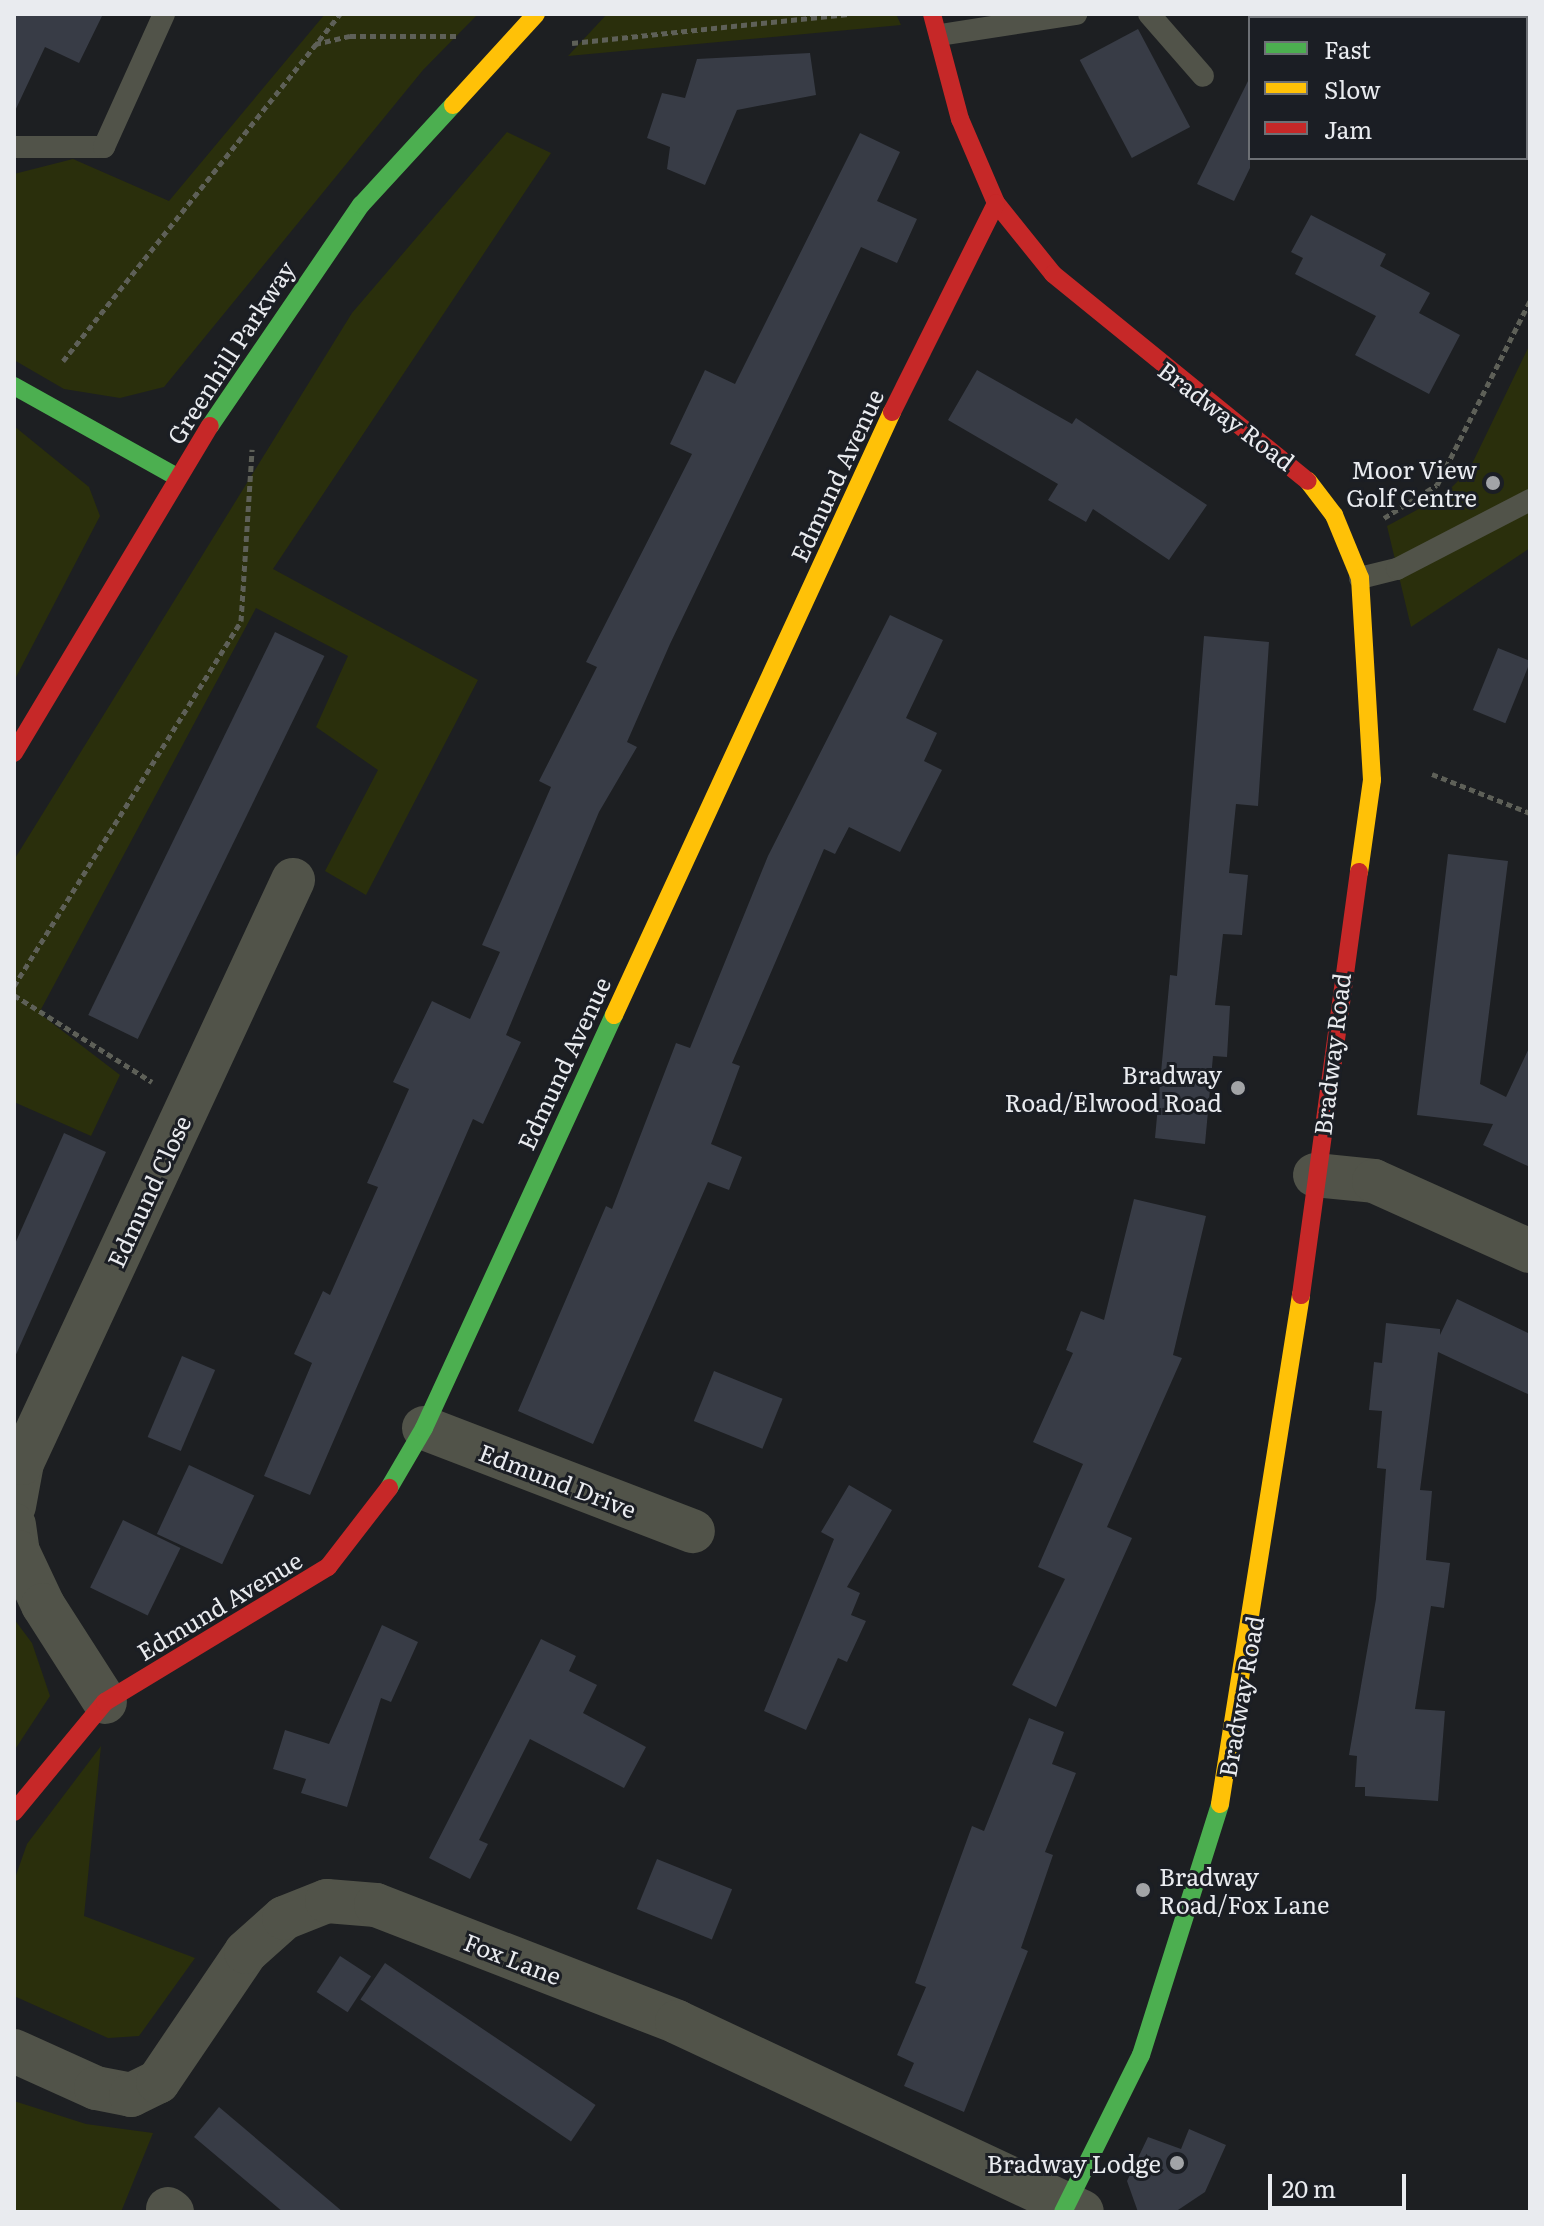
<!DOCTYPE html>
<style>
body{margin:0}
#map{position:relative;width:1544px;height:2226px;overflow:hidden;background:#1d1f22;font-family:Literata,serif}
div>[style]{position:absolute}
[style*='--x']{left:calc(var(--x)*1px);top:calc(var(--y)*1px);width:calc(var(--w)*1px);rotate:calc(var(--a)*1deg)}
.green>*{inset:0;background:#2a2f0c}
.building>*{inset:0;background:#383c46;transform-origin:0 0}
.path>*{height:5px;margin-top:-2.5px;transform-origin:0;background:repeating-linear-gradient(90deg,#5e6058 0 6px,transparent 0 10px)}
.lane>*{height:22px;margin:-11px;padding:0 11px;transform-origin:11px;border-radius:11px;background:#515349}
.street>*{height:44px;margin:-22px;padding:0 22px;transform-origin:22px;border-radius:22px;background:#515349}
.fast>*{height:18px;margin:-9px;padding:0 9px;transform-origin:9px;border-radius:9px;background:#4caf50}
.slow>*{height:18px;margin:-9px;padding:0 9px;transform-origin:9px;border-radius:9px;background:#ffc107}
.jam>*{height:18px;margin:-9px;padding:0 9px;transform-origin:9px;border-radius:9px;background:#c62828}
.dots>*{width:22px;height:22px;translate:-50% -50%;box-sizing:border-box;border:4px solid #1b1e24;border-radius:50%}
span{translate:-50% -50%;white-space:nowrap;text-align:center;line-height:1.15;-webkit-text-stroke:6px #1b1e24;paint-order:stroke}
.street-label{font-size:24px;color:#e9ebef}
.poi-label{font-size:24px;color:#e9ebef}
.right{translate:-100% -50%;text-align:right}
.left{translate:0 -50%;text-align:left}
.frame{position:absolute;inset:0;border:16px solid #e9ebef;pointer-events:none}
.legend{position:absolute;left:1248px;top:16px;width:280px;height:144px;box-sizing:border-box;background:#1b1e24;border:2px solid #6d7075;margin:0;padding:10px 14px;list-style:none;font-size:24px;color:#e9ebef}
.legend li{display:flex;align-items:center;gap:16px;height:40px}
.legend b{width:40px;border:2px solid #6d7075}
.scale{position:absolute;left:1268px;top:2174px;width:138px;height:36px;box-sizing:border-box;border:4px solid #e9ebef;border-top:0;padding-left:10px;font-size:24px;line-height:28px;white-space:nowrap;color:#e9ebef;-webkit-text-stroke:6px #1b1e24;paint-order:stroke}
</style>
<div id="map">
<div class="green">
<div style="clip-path:polygon(325px 14px,478px 14px,423px 70px,164px 387px,120px 398px,64px 389px,14px 360px,14px 174px,73px 159px,169px 201px)"></div>
<div style="clip-path:polygon(607px 14px,896px 14px,901px 25px,568px 56px)"></div>
<div style="clip-path:polygon(507px 132px,551px 153px,273px 569px,478px 680px,366px 895px,325px 871px,378px 770px,316px 727px,348px 656px,256px 608px,39px 1013px,120px 1075px,91px 1136px,14px 1102px,14px 860px,352px 313px)"></div>
<div style="clip-path:polygon(1530px 344px,1530px 548px,1411px 627px,1387px 526px,1443px 496px,1469px 470px)"></div>
<div style="clip-path:polygon(14px 426px,89px 487px,100px 516px,14px 681px)"></div>
<div style="clip-path:polygon(14px 1619px,32px 1643px,50px 1696px,14px 1751px)"></div>
<div style="clip-path:polygon(101px 1746px,84px 1916px,195px 1958px,139px 2036px,108px 2038px,14px 1996px,14px 1881px,27px 1844px)"></div>
<div style="clip-path:polygon(14px 2101px,86px 2124px,153px 2133px,121px 2212px,14px 2212px)"></div>
</div>
<div class="building">
<div style="clip-path:polygon(14px 14px,103px 14px,79px 63px,45px 47px,14px 113px)"></div>
<div style="left:1138px;top:29px;width:111px;height:66px;rotate:62deg"></div>
<div style="clip-path:polygon(810px 53px,816px 95px,737px 110px,705px 185px,667px 169px,670px 147px,647px 138px,662px 93px,685px 98px,697px 59px)"></div>
<div style="clip-path:polygon(1250px 77px,1250px 168px,1234px 201px,1197px 184px)"></div>
<div style="clip-path:polygon(860px 133px,900px 152px,877px 201px,917px 219px,897px 263px,861px 247px,670px 644px,627px 742px,637px 747px,599px 812px,506px 1035px,521px 1042px,483px 1124px,473px 1119px,310px 1495px,264px 1476px,312px 1363px,294px 1354px,323px 1291px,330px 1295px,378px 1187px,367px 1183px,409px 1089px,393px 1082px,432px 1001px,470px 1019px,500px 952px,482px 945px,551px 787px,539px 781px,597px 667px,586px 662px,692px 454px,670px 444px,705px 370px,735px 384px)"></div>
<div style="clip-path:polygon(1311px 215px,1386px 254px,1380px 266px,1430px 293px,1419px 313px,1460px 335px,1429px 394px,1355px 355px,1376px 316px,1295px 274px,1303px 258px,1291px 252px)"></div>
<div style="clip-path:polygon(977px 370px,1072px 424px,1076px 418px,1207px 505px,1169px 560px,1093px 509px,1086px 522px,1048px 500px,1058px 484px,948px 420px)"></div>
<div style="clip-path:polygon(890px 615px,943px 640px,906px 718px,937px 733px,924px 761px,942px 770px,900px 852px,849px 827px,835px 854px,824px 849px,732px 1063px,740px 1066px,711px 1144px,742px 1157px,729px 1190px,708px 1182px,593px 1444px,518px 1411px,606px 1206px,612px 1209px,676px 1043px,690px 1048px,768px 856px)"></div>
<div style="left:275px;top:632px;width:55px;height:426px;rotate:26deg"></div>
<div style="clip-path:polygon(1204px 636px,1269px 642px,1258px 806px,1236px 804px,1229px 873px,1248px 875px,1242px 935px,1223px 934px,1215px 1005px,1230px 1006px,1227px 1057px,1213px 1056px,1205px 1144px,1155px 1138px,1170px 975px,1177px 976px)"></div>
<div style="left:1498px;top:648px;width:35px;height:67px;rotate:22deg"></div>
<div style="clip-path:polygon(1448px 854px,1508px 861px,1480px 1084px,1506px 1097px,1530px 1046px,1530px 1167px,1483px 1145px,1493px 1124px,1417px 1115px)"></div>
<div style="clip-path:polygon(64px 1133px,106px 1152px,14px 1359px,14px 1246px)"></div>
<div style="clip-path:polygon(1134px 1199px,1206px 1216px,1173px 1355px,1182px 1358px,1107px 1527px,1132px 1538px,1056px 1707px,1012px 1685px,1065px 1579px,1038px 1567px,1083px 1464px,1033px 1442px,1073px 1353px,1066px 1350px,1081px 1311px,1104px 1320px)"></div>
<div style="clip-path:polygon(1457px 1299px,1530px 1334px,1530px 1395px,1438px 1352px,1420px 1490px,1432px 1491px,1426px 1560px,1450px 1563px,1444px 1608px,1431px 1606px,1415px 1709px,1445px 1711px,1438px 1801px,1365px 1796px,1365px 1787px,1355px 1787px,1357px 1756px,1349px 1755px,1376px 1599px,1386px 1469px,1377px 1468px,1382px 1411px,1369px 1410px,1374px 1362px,1382px 1363px,1386px 1323px,1440px 1329px,1440px 1335px)"></div>
<div style="left:182px;top:1356px;width:36px;height:88px;rotate:23deg"></div>
<div style="left:714px;top:1371px;width:74px;height:54px;rotate:22deg"></div>
<div style="left:189px;top:1465px;width:72px;height:76px;rotate:25deg"></div>
<div style="clip-path:polygon(849px 1485px,892px 1510px,847px 1587px,860px 1593px,851px 1615px,866px 1621px,847px 1662px,838px 1658px,806px 1730px,764px 1711px,834px 1539px,821px 1532px)"></div>
<div style="left:123px;top:1520px;width:64px;height:75px;rotate:26deg"></div>
<div style="clip-path:polygon(382px 1625px,418px 1642px,391px 1702px,381px 1698px,347px 1807px,301px 1793px,306px 1779px,273px 1769px,285px 1730px,329px 1744px)"></div>
<div style="clip-path:polygon(541px 1639px,576px 1656px,569px 1671px,597px 1685px,583px 1713px,646px 1747px,624px 1788px,530px 1739px,479px 1840px,488px 1844px,470px 1879px,429px 1858px)"></div>
<div style="clip-path:polygon(1029px 1718px,1064px 1732px,1052px 1764px,1076px 1773px,1045px 1852px,1053px 1855px,1021px 1948px,1028px 1951px,964px 2112px,904px 2086px,914px 2063px,897px 2055px,926px 1987px,915px 1983px,972px 1826px,984px 1831px)"></div>
<div style="left:657px;top:1859px;width:81px;height:54px;rotate:22deg"></div>
<div style="left:340px;top:1956px;width:37px;height:43px;rotate:33deg"></div>
<div style="left:385px;top:1963px;width:254px;height:44px;rotate:34deg"></div>
<div style="clip-path:polygon(219px 2107px,343px 2212px,283px 2212px,194px 2137px)"></div>
<div style="clip-path:polygon(1189px 2129px,1226px 2145px,1205px 2192px,1175px 2212px,1138px 2212px,1127px 2181px,1148px 2137px,1181px 2149px)"></div>
</div>
<div class="path">
<div style="--x:572;--y:43;--w:280;--a:-6"></div>
<div style="--x:315;--y:44;--w:36;--a:-13"></div>
<div style="--x:350;--y:36;--w:107;--a:0"></div>
<div style="--x:63;--y:361;--w:444;--a:-51.4"></div>
<div style="--x:1384;--y:518;--w:62;--a:-31.9"></div>
<div style="--x:1437;--y:485;--w:206;--a:-63.2"></div>
<div style="--x:1432;--y:774;--w:105;--a:21.7"></div>
<div style="--x:14;--y:986;--w:430;--a:-58.1"></div>
<div style="--x:241;--y:621;--w:172;--a:-86.3"></div>
<div style="--x:14;--y:995;--w:163;--a:32.2"></div>
</div>
<div class="lane">
<div style="--x:1149;--y:14;--w:82;--a:48.9"></div>
<div style="--x:940;--y:35;--w:138;--a:-8.8"></div>
<div style="--x:14;--y:147;--w:90;--a:0"></div>
<div style="--x:104;--y:147;--w:146;--a:-65.7"></div>
<div style="--x:1360;--y:578;--w:38;--a:-14"></div>
<div style="--x:1397;--y:569;--w:150;--a:-27.4"></div>
</div>
<div class="street">
<div style="--x:1315;--y:1175;--w:59;--a:5.8"></div>
<div style="--x:1374;--y:1181;--w:171;--a:24.2"></div>
<div style="--x:424;--y:1428;--w:288;--a:21"></div>
<div style="--x:14;--y:1506;--w:44;--a:-79.5"></div>
<div style="--x:22;--y:1463;--w:643;--a:-65.07"></div>
<div style="--x:14;--y:1525;--w:27;--a:82"></div>
<div style="--x:18;--y:1552;--w:59;--a:64.7"></div>
<div style="--x:43;--y:1605;--w:115;--a:57.4"></div>
<div style="--x:14;--y:2051;--w:90;--a:24.3"></div>
<div style="--x:96;--y:2088;--w:36;--a:11"></div>
<div style="--x:131;--y:2095;--w:30;--a:-26"></div>
<div style="--x:158;--y:2082;--w:157;--a:-55.9"></div>
<div style="--x:246;--y:1952;--w:51;--a:-41.8"></div>
<div style="--x:284;--y:1918;--w:46;--a:-21.6"></div>
<div style="--x:327;--y:1901;--w:49;--a:4.7"></div>
<div style="--x:376;--y:1905;--w:323;--a:21.2"></div>
<div style="--x:677;--y:2022;--w:447;--a:25.1"></div>
<div style="--x:168;--y:2209;--w:5;--a:37"></div>
</div>
<div class="fast">
<div style="--x:14;--y:386;--w:187;--a:29.2"></div>
<div style="--x:210;--y:426;--w:268;--a:-55.7"></div>
<div style="--x:361;--y:205;--w:136;--a:-47.4"></div>
<div style="--x:389;--y:1488;--w:69;--a:-59.7"></div>
<div style="--x:424;--y:1428;--w:455;--a:-65.3"></div>
<div style="--x:1063;--y:2212;--w:175;--a:-63.6"></div>
<div style="--x:1141;--y:2055;--w:263;--a:-72.5"></div>
</div>
<div class="slow">
<div style="--x:453;--y:105;--w:123;--a:-47.6"></div>
<div style="--x:1308;--y:481;--w:43;--a:52.6"></div>
<div style="--x:1334;--y:515;--w:68;--a:67.6"></div>
<div style="--x:1360;--y:578;--w:202;--a:86.6"></div>
<div style="--x:1372;--y:780;--w:93;--a:98"></div>
<div style="--x:614;--y:1015;--w:664;--a:-65.25"></div>
<div style="--x:1220;--y:1804;--w:515;--a:-80.96"></div>
</div>
<div class="jam">
<div style="--x:932;--y:14;--w:109;--a:75.1"></div>
<div style="--x:960;--y:119;--w:91;--a:66.8"></div>
<div style="--x:996;--y:203;--w:91;--a:51.2"></div>
<div style="--x:1053;--y:274;--w:328;--a:39.1"></div>
<div style="--x:892;--y:412;--w:233;--a:-63.5"></div>
<div style="--x:14;--y:753;--w:381;--a:-59.1"></div>
<div style="--x:1301;--y:1295;--w:427;--a:-82.2"></div>
<div style="--x:14;--y:1812;--w:143;--a:-50.4"></div>
<div style="--x:105;--y:1702;--w:261;--a:-31.2"></div>
<div style="--x:328;--y:1567;--w:100;--a:-52.3"></div>
</div>
<div class="dots">
<div style="left:1493px;top:483px;background:#a2a4a7"></div>
<div style="left:1238px;top:1088px;background:#a2a4a7"></div>
<div style="left:1143px;top:1890px;background:#a2a4a7"></div>
<div style="left:1177px;top:2163px;background:#a2a4a7"></div>
</div>
<div class="street-label">
<span style="left:230px;top:352px;rotate:-57deg">Greenhill Parkway</span>
<span style="left:1227px;top:415px;rotate:37deg">Bradway Road</span>
<span style="left:836px;top:475px;rotate:-65deg">Edmund Avenue</span>
<span style="left:1331px;top:1054px;rotate:-83deg">Bradway Road</span>
<span style="left:563px;top:1063px;rotate:-65deg">Edmund Avenue</span>
<span style="left:148px;top:1191px;rotate:-65deg">Edmund Close</span>
<span style="left:558px;top:1480px;rotate:21deg">Edmund Drive</span>
<span style="left:219px;top:1605px;rotate:-31deg">Edmund Avenue</span>
<span style="left:1240px;top:1696px;rotate:-80deg">Bradway Road</span>
<span style="left:513px;top:1958px;rotate:21deg">Fox Lane</span>
</div>
<div class="poi-label">
<span class="right" style="left:1477px;top:483px">Moor View<br>Golf Centre</span>
<span class="right" style="left:1222px;top:1088px">Bradway<br>Road/Elwood Road</span>
<span class="left" style="left:1159px;top:1890px">Bradway<br>Road/Fox Lane</span>
<span class="right" style="left:1161px;top:2163px">Bradway Lodge</span>
</div>
<div class="frame"></div>
<ul class="legend">
<li><b style="height:10px;background:#4caf50"></b>Fast</li>
<li><b style="height:10px;background:#ffc107"></b>Slow</li>
<li><b style="height:10px;background:#c62828"></b>Jam</li>
</ul>
<div class="scale">20 m</div>
</div>
